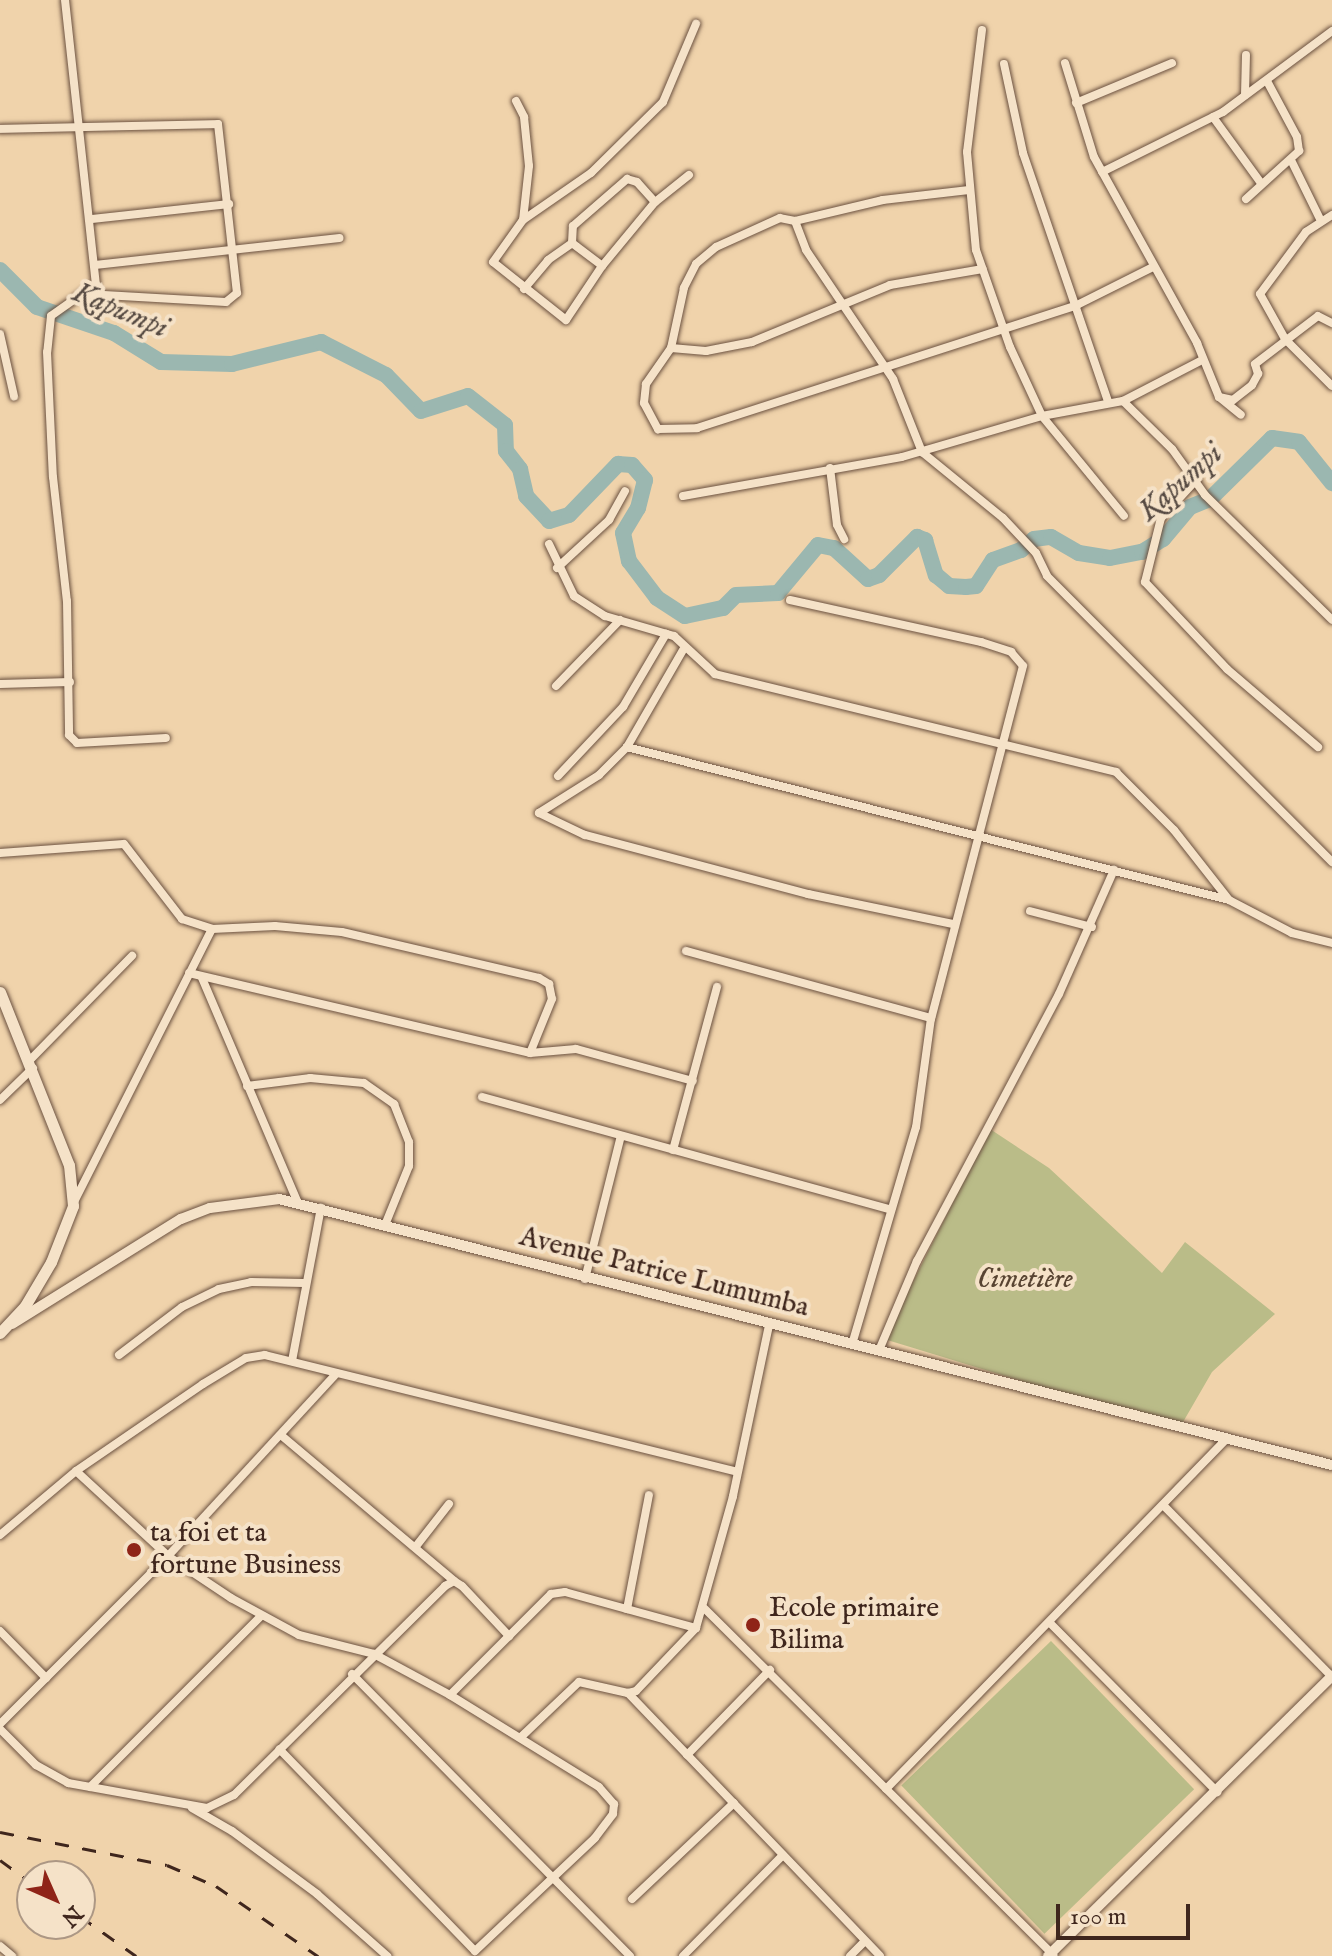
<!DOCTYPE html>
<meta charset="utf-8">
<style>
body{margin:0}
#map{position:relative;width:1332px;height:1956px;overflow:hidden;background:#f0d3ab;font-family:"IM FELL English",serif}
div>[style]{position:absolute}
[style*='--x']{left:calc(var(--x)*1px);top:calc(var(--y)*1px);width:calc(var(--w)*1px);rotate:calc(var(--a)*1deg)}
.green>*{inset:0;background:#babc88;transform-origin:0 0}
.river>*{height:16px;margin:-8px;padding:0 8px;transform-origin:8px;border-radius:8px;background:#9bb7b0}
.roads{filter:drop-shadow(0 0 2px #6b5140) drop-shadow(0 0 2px #6b5140)}
.minor>*{height:8px;margin:-4px;padding:0 4px;transform-origin:4px;border-radius:4px;background:#f5e2c8}
.tertiary>*{height:10px;margin:-5px;padding:0 5px;transform-origin:5px;border-radius:5px;background:#f5e2c8}
.secondary>*{height:11px;margin:-5.5px;padding:0 5.5px;transform-origin:5.5px;border-radius:5.5px;background:#f5e2c8}
.rail>*{height:3px;margin-top:-1.5px;transform-origin:0;background:repeating-linear-gradient(90deg,#3f261d 0 14px,transparent 0 28px)}
.dots>*{width:22px;height:22px;translate:-50% -50%;box-sizing:border-box;border:4px solid #f5e2c8;border-radius:50%}
span{translate:-50% -50%;white-space:nowrap;text-align:center;line-height:1.15;-webkit-text-stroke:8px #f5e2c8;paint-order:stroke}
.street-label{font-size:28px;color:#3f261d}
.park-label{font-size:28px;color:#584432;font-style:italic}
.poi-label{font-size:28px;color:#3f261d}
.left{translate:0 -50%;text-align:left}
.water-label{font-size:30px;color:#564a42;font-style:italic}
.north{position:absolute;left:16px;top:1860px;width:80px;height:80px;box-sizing:border-box;background:#f5e2c8;border:2px solid #ac9784;border-radius:50%;rotate:135deg;font-size:22px;font-weight:700;line-height:32px;text-align:center;color:#3f261d}
.north::after{content:'';display:block;margin:auto;width:28px;height:36px;background:#8f2418;clip-path:polygon(50% 0,100% 100%,50% 72%,0 100%)}
.scale{position:absolute;left:1056px;top:1904px;width:134px;height:36px;box-sizing:border-box;border:4px solid #3f261d;border-top:0;padding-left:10px;font-size:24px;line-height:28px;white-space:nowrap;color:#3f261d;-webkit-text-stroke:6px #f5e2c8;paint-order:stroke}
</style>
<div id="map">
<div class="green">
<div style="clip-path:polygon(990px 1129px,1049px 1168px,1162px 1273px,1185px 1242px,1275px 1314px,1212px 1372px,1179px 1429px,884px 1339px)"></div>
<div style="left:1051px;top:1641px;width:206px;height:208px;rotate:46deg"></div>
</div>
<div class="river">
<div style="--x:0;--y:270;--w:52;--a:45"></div>
<div style="--x:37;--y:307;--w:81;--a:18.7"></div>
<div style="--x:114;--y:333;--w:55;--a:31.7"></div>
<div style="--x:161;--y:362;--w:71;--a:1.6"></div>
<div style="--x:232;--y:364;--w:92;--a:-13.9"></div>
<div style="--x:321;--y:342;--w:73;--a:26.9"></div>
<div style="--x:386;--y:375;--w:50;--a:45.8"></div>
<div style="--x:421;--y:411;--w:49;--a:-17.7"></div>
<div style="--x:468;--y:396;--w:47;--a:38.1"></div>
<div style="--x:505;--y:425;--w:26;--a:88"></div>
<div style="--x:506;--y:451;--w:23;--a:52"></div>
<div style="--x:520;--y:469;--w:28;--a:77"></div>
<div style="--x:526;--y:496;--w:34;--a:47"></div>
<div style="--x:549;--y:521;--w:21;--a:-17"></div>
<div style="--x:569;--y:515;--w:71;--a:-46.1"></div>
<div style="--x:618;--y:464;--w:14;--a:4"></div>
<div style="--x:632;--y:465;--w:20;--a:49"></div>
<div style="--x:645;--y:480;--w:29;--a:104"></div>
<div style="--x:638;--y:508;--w:29;--a:121"></div>
<div style="--x:623;--y:533;--w:29;--a:78"></div>
<div style="--x:629;--y:561;--w:46;--a:52.9"></div>
<div style="--x:657;--y:598;--w:33;--a:33"></div>
<div style="--x:685;--y:616;--w:39;--a:-12"></div>
<div style="--x:723;--y:608;--w:18;--a:-45"></div>
<div style="--x:736;--y:595;--w:42;--a:-2.7"></div>
<div style="--x:778;--y:593;--w:62;--a:-50.2"></div>
<div style="--x:818;--y:545;--w:16;--a:11"></div>
<div style="--x:834;--y:548;--w:46;--a:42.4"></div>
<div style="--x:868;--y:579;--w:12;--a:-20"></div>
<div style="--x:879;--y:575;--w:54;--a:-45"></div>
<div style="--x:917;--y:537;--w:9;--a:21"></div>
<div style="--x:925;--y:540;--w:37;--a:73"></div>
<div style="--x:936;--y:575;--w:17;--a:40"></div>
<div style="--x:949;--y:586;--w:17;--a:3"></div>
<div style="--x:966;--y:587;--w:10;--a:-6"></div>
<div style="--x:976;--y:586;--w:31;--a:-57"></div>
<div style="--x:993;--y:560;--w:30;--a:-20"></div>
<div style="--x:1021;--y:550;--w:17;--a:-40"></div>
<div style="--x:1034;--y:539;--w:17;--a:-7"></div>
<div style="--x:1051;--y:537;--w:32;--a:30"></div>
<div style="--x:1079;--y:553;--w:31;--a:9"></div>
<div style="--x:1110;--y:558;--w:33;--a:-11"></div>
<div style="--x:1142;--y:552;--w:25;--a:-32"></div>
<div style="--x:1163;--y:539;--w:42;--a:-49.8"></div>
<div style="--x:1190;--y:507;--w:22;--a:-22"></div>
<div style="--x:1210;--y:499;--w:87;--a:-44.5"></div>
<div style="--x:1272;--y:438;--w:27;--a:8"></div>
<div style="--x:1299;--y:442;--w:53;--a:51.2"></div>
</div>
<div class="roads">
<div class="minor">
<div style="--x:65;--y:0;--w:286;--a:83.8"></div>
<div style="--x:96;--y:284;--w:55;--a:144.6"></div>
<div style="--x:51;--y:316;--w:36;--a:96"></div>
<div style="--x:47;--y:352;--w:125;--a:87.3"></div>
<div style="--x:53;--y:477;--w:125;--a:83.6"></div>
<div style="--x:67;--y:601;--w:134;--a:89.1"></div>
<div style="--x:69;--y:735;--w:11;--a:45"></div>
<div style="--x:77;--y:743;--w:89;--a:-3.2"></div>
<div style="--x:982;--y:30;--w:123;--a:97"></div>
<div style="--x:967;--y:152;--w:98;--a:84.8"></div>
<div style="--x:976;--y:250;--w:103;--a:70.7"></div>
<div style="--x:1010;--y:347;--w:76;--a:65.1"></div>
<div style="--x:1042;--y:416;--w:129;--a:50.6"></div>
<div style="--x:1065;--y:63;--w:98;--a:72.9"></div>
<div style="--x:1094;--y:157;--w:213;--a:61"></div>
<div style="--x:1197;--y:343;--w:58;--a:67.8"></div>
<div style="--x:1219;--y:397;--w:28;--a:39"></div>
<div style="--x:1004;--y:64;--w:91;--a:77.9"></div>
<div style="--x:1023;--y:153;--w:262;--a:71.1"></div>
<div style="--x:1245;--y:95;--w:40;--a:-88.6"></div>
<div style="--x:516;--y:101;--w:18;--a:63"></div>
<div style="--x:524;--y:117;--w:49;--a:84.2"></div>
<div style="--x:529;--y:166;--w:54;--a:96.3"></div>
<div style="--x:1076;--y:103;--w:104;--a:-22.6"></div>
<div style="--x:1213;--y:117;--w:82;--a:54"></div>
<div style="--x:0;--y:129;--w:218;--a:-1.3"></div>
<div style="--x:218;--y:124;--w:170;--a:83.6"></div>
<div style="--x:237;--y:293;--w:14;--a:141"></div>
<div style="--x:226;--y:302;--w:140;--a:-176.7"></div>
<div style="--x:1292;--y:162;--w:64;--a:63.8"></div>
<div style="--x:1102;--y:172;--w:135;--a:-26.4"></div>
<div style="--x:1223;--y:112;--w:136;--a:-36.6"></div>
<div style="--x:689;--y:175;--w:43;--a:141.5"></div>
<div style="--x:655;--y:202;--w:83;--a:129.6"></div>
<div style="--x:602;--y:266;--w:65;--a:123.7"></div>
<div style="--x:566;--y:320;--w:93;--a:-141.5"></div>
<div style="--x:493;--y:262;--w:52;--a:-54.5"></div>
<div style="--x:523;--y:220;--w:83;--a:-34.7"></div>
<div style="--x:591;--y:173;--w:101;--a:-44.6"></div>
<div style="--x:663;--y:102;--w:85;--a:-67.1"></div>
<div style="--x:969;--y:190;--w:87;--a:173.4"></div>
<div style="--x:883;--y:200;--w:90;--a:166.6"></div>
<div style="--x:795;--y:221;--w:15;--a:-169"></div>
<div style="--x:780;--y:218;--w:70;--a:155.6"></div>
<div style="--x:716;--y:247;--w:26;--a:140"></div>
<div style="--x:696;--y:264;--w:27;--a:117"></div>
<div style="--x:684;--y:288;--w:61;--a:102.2"></div>
<div style="--x:671;--y:348;--w:44;--a:124.8"></div>
<div style="--x:646;--y:384;--w:19;--a:96"></div>
<div style="--x:644;--y:403;--w:30;--a:62"></div>
<div style="--x:658;--y:429;--w:39;--a:-1"></div>
<div style="--x:697;--y:428;--w:399;--a:-17.9"></div>
<div style="--x:1077;--y:305;--w:83;--a:-26.6"></div>
<div style="--x:1246;--y:199;--w:72;--a:-42.2"></div>
<div style="--x:1299;--y:151;--w:14;--a:-98"></div>
<div style="--x:1297;--y:137;--w:61;--a:-118.2"></div>
<div style="--x:1332;--y:215;--w:31;--a:147"></div>
<div style="--x:1306;--y:232;--w:77;--a:126.6"></div>
<div style="--x:1260;--y:294;--w:51;--a:60.9"></div>
<div style="--x:1285;--y:339;--w:66;--a:45"></div>
<div style="--x:92;--y:219;--w:138;--a:-6.2"></div>
<div style="--x:795;--y:221;--w:31;--a:69"></div>
<div style="--x:806;--y:250;--w:156;--a:56"></div>
<div style="--x:893;--y:379;--w:79;--a:68.3"></div>
<div style="--x:922;--y:452;--w:104;--a:39.2"></div>
<div style="--x:1003;--y:518;--w:48;--a:46.7"></div>
<div style="--x:1036;--y:553;--w:25;--a:64"></div>
<div style="--x:1047;--y:576;--w:404;--a:45.1"></div>
<div style="--x:572;--y:243;--w:17;--a:-87"></div>
<div style="--x:573;--y:226;--w:72;--a:-41"></div>
<div style="--x:627;--y:179;--w:10;--a:17"></div>
<div style="--x:637;--y:182;--w:27;--a:48"></div>
<div style="--x:95;--y:265;--w:246;--a:-6.3"></div>
<div style="--x:524;--y:289;--w:38;--a:-50"></div>
<div style="--x:548;--y:260;--w:29;--a:-35"></div>
<div style="--x:572;--y:243;--w:38;--a:37"></div>
<div style="--x:0;--y:334;--w:64;--a:77.3"></div>
<div style="--x:671;--y:348;--w:35;--a:5"></div>
<div style="--x:706;--y:351;--w:47;--a:-11.1"></div>
<div style="--x:752;--y:342;--w:149;--a:-22.4"></div>
<div style="--x:890;--y:285;--w:94;--a:-9.8"></div>
<div style="--x:1219;--y:397;--w:14;--a:12"></div>
<div style="--x:1233;--y:400;--w:24;--a:-38"></div>
<div style="--x:1252;--y:385;--w:13;--a:-61"></div>
<div style="--x:1258;--y:374;--w:10;--a:-107"></div>
<div style="--x:1255;--y:364;--w:79;--a:-37.3"></div>
<div style="--x:1318;--y:316;--w:16;--a:27"></div>
<div style="--x:1123;--y:401;--w:69;--a:44.4"></div>
<div style="--x:1172;--y:449;--w:57;--a:54.3"></div>
<div style="--x:1205;--y:495;--w:178;--a:44.5"></div>
<div style="--x:830;--y:468;--w:57;--a:83"></div>
<div style="--x:837;--y:525;--w:16;--a:63"></div>
<div style="--x:1197;--y:479;--w:53;--a:132.7"></div>
<div style="--x:1161;--y:518;--w:66;--a:104"></div>
<div style="--x:1145;--y:582;--w:120;--a:46.7"></div>
<div style="--x:1227;--y:669;--w:120;--a:40.6"></div>
<div style="--x:683;--y:496;--w:222;--a:-10.1"></div>
<div style="--x:902;--y:457;--w:146;--a:-16.3"></div>
<div style="--x:1042;--y:416;--w:82;--a:-10.5"></div>
<div style="--x:1123;--y:401;--w:89;--a:-27.4"></div>
<div style="--x:549;--y:544;--w:58;--a:64.3"></div>
<div style="--x:574;--y:596;--w:37;--a:33"></div>
<div style="--x:605;--y:616;--w:72;--a:16.2"></div>
<div style="--x:674;--y:636;--w:56;--a:42.8"></div>
<div style="--x:715;--y:674;--w:413;--a:13.7"></div>
<div style="--x:1116;--y:772;--w:82;--a:45"></div>
<div style="--x:1174;--y:830;--w:89;--a:51.8"></div>
<div style="--x:557;--y:568;--w:71;--a:-42.7"></div>
<div style="--x:609;--y:520;--w:33;--a:-61"></div>
<div style="--x:790;--y:600;--w:196;--a:12.4"></div>
<div style="--x:981;--y:642;--w:32;--a:18"></div>
<div style="--x:1011;--y:652;--w:18;--a:49"></div>
<div style="--x:1023;--y:666;--w:364;--a:104.6"></div>
<div style="--x:931;--y:1018;--w:110;--a:97.8"></div>
<div style="--x:916;--y:1127;--w:223;--a:106.4"></div>
<div style="--x:0;--y:684;--w:70;--a:-1.6"></div>
<div style="--x:556;--y:686;--w:92;--a:-45.9"></div>
<div style="--x:627;--y:747;--w:621;--a:14.26"></div>
<div style="--x:1229;--y:900;--w:71;--a:27.6"></div>
<div style="--x:1292;--y:933;--w:41;--a:14"></div>
<div style="--x:558;--y:776;--w:95;--a:-46.7"></div>
<div style="--x:623;--y:707;--w:85;--a:-59.5"></div>
<div style="--x:539;--y:813;--w:51;--a:25.6"></div>
<div style="--x:585;--y:835;--w:231;--a:14.8"></div>
<div style="--x:808;--y:894;--w:148;--a:11.7"></div>
<div style="--x:539;--y:813;--w:71;--a:-32.3"></div>
<div style="--x:599;--y:775;--w:40;--a:-45"></div>
<div style="--x:627;--y:747;--w:112;--a:-60"></div>
<div style="--x:0;--y:853;--w:124;--a:-4.2"></div>
<div style="--x:124;--y:844;--w:95;--a:52.3"></div>
<div style="--x:182;--y:919;--w:32;--a:18"></div>
<div style="--x:1030;--y:911;--w:64;--a:14.5"></div>
<div style="--x:686;--y:951;--w:254;--a:15.3"></div>
<div style="--x:189;--y:973;--w:350;--a:13.2"></div>
<div style="--x:530;--y:1053;--w:46;--a:-5"></div>
<div style="--x:576;--y:1049;--w:121;--a:15.3"></div>
<div style="--x:202;--y:978;--w:242;--a:66.9"></div>
<div style="--x:30;--y:1060;--w:146;--a:-45.6"></div>
<div style="--x:247;--y:1086;--w:64;--a:-7.2"></div>
<div style="--x:310;--y:1078;--w:54;--a:5.3"></div>
<div style="--x:364;--y:1083;--w:37;--a:35"></div>
<div style="--x:394;--y:1104;--w:41;--a:68.5"></div>
<div style="--x:409;--y:1142;--w:24;--a:90"></div>
<div style="--x:409;--y:1166;--w:64;--a:112.1"></div>
<div style="--x:482;--y:1097;--w:422;--a:15.4"></div>
<div style="--x:0;--y:1100;--w:46;--a:-44.1"></div>
<div style="--x:673;--y:1150;--w:169;--a:-74.9"></div>
<div style="--x:73;--y:1204;--w:308;--a:-63.2"></div>
<div style="--x:212;--y:929;--w:63;--a:-2.7"></div>
<div style="--x:275;--y:926;--w:67;--a:5.1"></div>
<div style="--x:342;--y:932;--w:202;--a:13.1"></div>
<div style="--x:539;--y:978;--w:12;--a:31"></div>
<div style="--x:549;--y:984;--w:15;--a:79"></div>
<div style="--x:552;--y:999;--w:58;--a:112.2"></div>
<div style="--x:585;--y:1279;--w:147;--a:-75.9"></div>
<div style="--x:880;--y:1348;--w:95;--a:-67"></div>
<div style="--x:917;--y:1261;--w:302;--a:-62"></div>
<div style="--x:1059;--y:994;--w:136;--a:-66.1"></div>
<div style="--x:119;--y:1355;--w:79;--a:-37.3"></div>
<div style="--x:182;--y:1307;--w:41;--a:-25.9"></div>
<div style="--x:219;--y:1289;--w:33;--a:-12"></div>
<div style="--x:251;--y:1282;--w:53;--a:1.1"></div>
<div style="--x:292;--y:1361;--w:156;--a:-79.3"></div>
<div style="--x:282;--y:1436;--w:225;--a:40.1"></div>
<div style="--x:76;--y:1471;--w:125;--a:42.7"></div>
<div style="--x:168;--y:1556;--w:76;--a:33.7"></div>
<div style="--x:231;--y:1598;--w:77;--a:28.6"></div>
<div style="--x:299;--y:1635;--w:77;--a:14.2"></div>
<div style="--x:374;--y:1654;--w:86;--a:28.3"></div>
<div style="--x:450;--y:1695;--w:175;--a:31.7"></div>
<div style="--x:599;--y:1787;--w:23;--a:49"></div>
<div style="--x:614;--y:1804;--w:10;--a:96"></div>
<div style="--x:613;--y:1814;--w:30;--a:127"></div>
<div style="--x:595;--y:1838;--w:165;--a:136.7"></div>
<div style="--x:475;--y:1951;--w:281;--a:-134.1"></div>
<div style="--x:1164;--y:1506;--w:240;--a:45.5"></div>
<div style="--x:0;--y:1535;--w:99;--a:-40.1"></div>
<div style="--x:76;--y:1471;--w:154;--a:-34.4"></div>
<div style="--x:203;--y:1384;--w:50;--a:-31.2"></div>
<div style="--x:246;--y:1358;--w:19;--a:-9"></div>
<div style="--x:265;--y:1355;--w:486;--a:13.9"></div>
<div style="--x:417;--y:1545;--w:52;--a:-52"></div>
<div style="--x:627;--y:1609;--w:116;--a:-79.1"></div>
<div style="--x:705;--y:1609;--w:491;--a:44.8"></div>
<div style="--x:1050;--y:1623;--w:238;--a:45.3"></div>
<div style="--x:0;--y:1631;--w:66;--a:45.6"></div>
<div style="--x:352;--y:1674;--w:396;--a:45.4"></div>
<div style="--x:628;--y:1693;--w:364;--a:46.2"></div>
<div style="--x:450;--y:1695;--w:143;--a:-45"></div>
<div style="--x:551;--y:1594;--w:14;--a:-8"></div>
<div style="--x:565;--y:1592;--w:136;--a:15.4"></div>
<div style="--x:0;--y:1724;--w:238;--a:-45"></div>
<div style="--x:168;--y:1556;--w:246;--a:-47.3"></div>
<div style="--x:0;--y:1729;--w:51;--a:45"></div>
<div style="--x:36;--y:1765;--w:37;--a:29"></div>
<div style="--x:68;--y:1783;--w:141;--a:10.2"></div>
<div style="--x:207;--y:1808;--w:30;--a:-26"></div>
<div style="--x:234;--y:1795;--w:297;--a:-44.7"></div>
<div style="--x:445;--y:1586;--w:10;--a:-29"></div>
<div style="--x:454;--y:1581;--w:9;--a:32"></div>
<div style="--x:462;--y:1586;--w:69;--a:46.8"></div>
<div style="--x:521;--y:1737;--w:80;--a:-43.5"></div>
<div style="--x:579;--y:1682;--w:50;--a:12.7"></div>
<div style="--x:628;--y:1693;--w:8;--a:-14"></div>
<div style="--x:636;--y:1691;--w:87;--a:-46.4"></div>
<div style="--x:696;--y:1628;--w:137;--a:-74.3"></div>
<div style="--x:733;--y:1496;--w:175;--a:-78.1"></div>
<div style="--x:687;--y:1755;--w:119;--a:-45.7"></div>
<div style="--x:90;--y:1787;--w:242;--a:-45"></div>
<div style="--x:886;--y:1789;--w:488;--a:-45.8"></div>
<div style="--x:192;--y:1808;--w:46;--a:29.9"></div>
<div style="--x:232;--y:1831;--w:106;--a:36.5"></div>
<div style="--x:317;--y:1894;--w:94;--a:41.5"></div>
<div style="--x:632;--y:1899;--w:140;--a:-43.3"></div>
<div style="--x:0;--y:1946;--w:16;--a:40"></div>
<div style="--x:683;--y:1956;--w:142;--a:-45.3"></div>
<div style="--x:850;--y:1956;--w:21;--a:-45"></div>
</div>
<div class="tertiary">
<div style="--x:12;--y:1324;--w:199;--a:-31.9"></div>
<div style="--x:181;--y:1219;--w:31;--a:-21"></div>
<div style="--x:210;--y:1208;--w:70;--a:-7.4"></div>
<div style="--x:279;--y:1199;--w:1086;--a:14.18"></div>
<div style="--x:1048;--y:1956;--w:399;--a:-44.6"></div>
</div>
<div class="secondary">
<div style="--x:0;--y:992;--w:186;--a:68.3"></div>
<div style="--x:69;--y:1165;--w:41;--a:84.4"></div>
<div style="--x:73;--y:1206;--w:60;--a:111.4"></div>
<div style="--x:51;--y:1262;--w:51;--a:120.6"></div>
<div style="--x:25;--y:1306;--w:37;--a:133"></div>
</div>
</div>
<div class="rail">
<div style="--x:0;--y:1832;--w:170;--a:11.2"></div>
<div style="--x:167;--y:1865;--w:53;--a:23.2"></div>
<div style="--x:216;--y:1886;--w:124;--a:34.5"></div>
<div style="--x:0;--y:1860;--w:39;--a:36"></div>
<div style="--x:80;--y:1916;--w:69;--a:35.5"></div>
</div>
<div class="dots">
<div style="left:134px;top:1550px;background:#8f2418"></div>
<div style="left:753px;top:1625px;background:#8f2418"></div>
</div>
<div class="street-label">
<span style="left:664px;top:1273px;rotate:14deg">Avenue Patrice Lumumba</span>
</div>
<div class="park-label">
<span style="left:1025px;top:1280px">Cimetière</span>
</div>
<div class="poi-label">
<span class="left" style="left:150px;top:1550px">ta foi et ta<br>fortune Business</span>
<span class="left" style="left:769px;top:1625px">Ecole primaire<br>Bilima</span>
</div>
<div class="water-label">
<span style="left:120px;top:311px;rotate:23deg">Kapumpi</span>
<span style="left:1181px;top:483px;rotate:-41deg">Kapumpi</span>
</div>
<div class="north">N</div>
<div class="scale">100 m</div>
</div>
